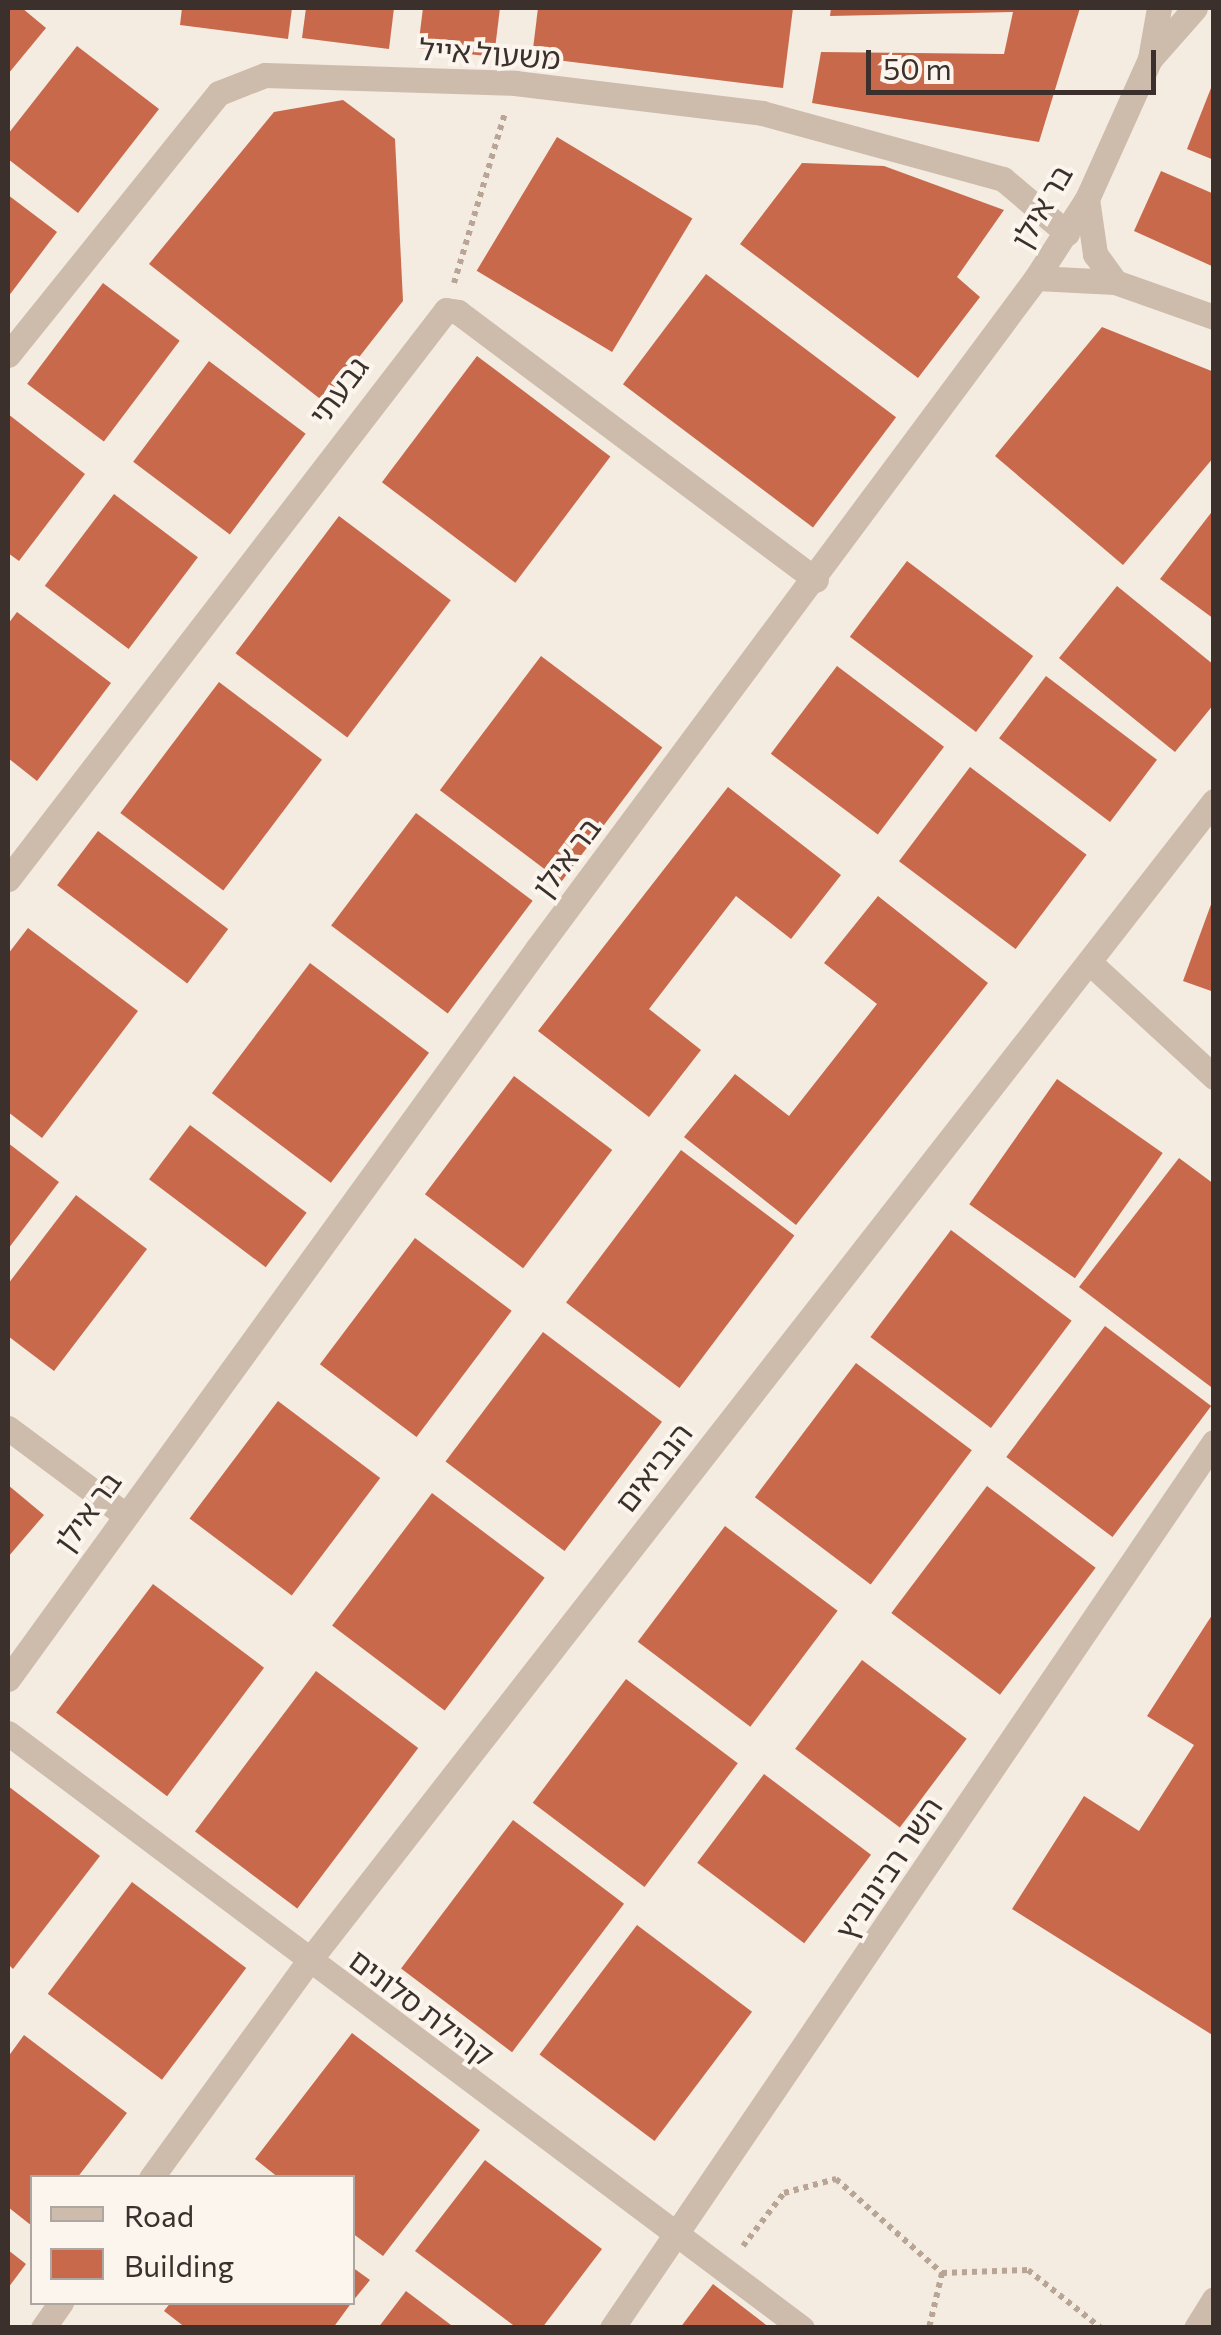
<!DOCTYPE html>
<meta charset="utf-8">
<style>
body{margin:0}
#map{position:relative;width:1221px;height:2335px;overflow:hidden;background:#f4ebe1;font-family:Commissioner,"Noto Sans Hebrew",sans-serif}
div>[style]{position:absolute}
[style*='--x']{left:calc(var(--x)*1px);top:calc(var(--y)*1px);width:calc(var(--w)*1px);rotate:calc(var(--a)*1deg)}
.building>*{inset:0;background:#c8694b;transform-origin:0 0}
.path>*{height:6px;margin-top:-3px;transform-origin:0;background:repeating-linear-gradient(90deg,#b9a596 0 5px,transparent 0 10px)}
.pedestrian>*{height:25px;margin:-12.5px;padding:0 12.5px;transform-origin:12.5px;border-radius:12.5px;background:#cdbbac}
.minor>*{height:25px;margin:-12.5px;padding:0 12.5px;transform-origin:12.5px;border-radius:12.5px;background:#cdbbac}
.tertiary>*{height:25px;margin:-12.5px;padding:0 12.5px;transform-origin:12.5px;border-radius:12.5px;background:#cdbbac}
span{translate:-50% -50%;white-space:nowrap;text-align:center;line-height:1.15;-webkit-text-stroke:8px #fbf5ee;paint-order:stroke}
.street-label{font-size:30px;color:#3b302b}
.frame{position:absolute;inset:0;border:10px solid #3b302b;pointer-events:none}
.legend{position:absolute;left:30px;top:2175px;width:325px;height:130px;box-sizing:border-box;background:#fbf5ee;border:2px solid #aea6a0;margin:0;padding:12px 18px;list-style:none;font-size:30px;color:#3b302b}
.legend li{display:flex;align-items:center;gap:20px;height:50px}
.legend b{width:50px;border:2px solid #aea6a0}
.scale{position:absolute;left:866px;top:50px;width:290px;height:45px;box-sizing:border-box;border:5px solid #3b302b;border-top:0;padding-left:12px;font-size:30px;line-height:35px;white-space:nowrap;color:#3b302b;-webkit-text-stroke:8px #fbf5ee;paint-order:stroke}
</style>
<div id="map">
<div class="building">
<div style="clip-path:polygon(8px 8px,22px 8px,46px 28px,8px 74px)"></div>
<div style="clip-path:polygon(182px 8px,292px 8px,288px 39px,180px 25px)"></div>
<div style="clip-path:polygon(306px 8px,394px 8px,389px 49px,302px 38px)"></div>
<div style="clip-path:polygon(423px 8px,500px 8px,494px 57px,418px 48px)"></div>
<div style="clip-path:polygon(538px 8px,793px 8px,783px 88px,532px 57px)"></div>
<div style="clip-path:polygon(831px 8px,1080px 8px,1039px 142px,812px 103px,821px 52px,1004px 54px,1013px 12px,830px 16px)"></div>
<div style="clip-path:polygon(77px 46px,159px 109px,78px 213px,8px 159px,8px 134px)"></div>
<div style="clip-path:polygon(1213px 83px,1214px 83px,1214px 160px,1187px 149px)"></div>
<div style="clip-path:polygon(343px 100px,395px 139px,403px 301px,324px 402px,149px 264px,274px 112px)"></div>
<div style="left:557px;top:137px;width:158px;height:156px;rotate:31deg"></div>
<div style="clip-path:polygon(802px 163px,884px 166px,1004px 210px,957px 277px,980px 297px,918px 378px,740px 244px)"></div>
<div style="clip-path:polygon(1161px 171px,1214px 194px,1214px 267px,1134px 231px)"></div>
<div style="clip-path:polygon(8px 195px,57px 232px,8px 297px)"></div>
<div style="left:706px;top:274px;width:238px;height:138px;rotate:37deg"></div>
<div style="left:103px;top:283px;width:96px;height:126px;rotate:37deg"></div>
<div style="clip-path:polygon(1102px 327px,1214px 372px,1214px 457px,1123px 565px,995px 456px)"></div>
<div style="left:477px;top:356px;width:167px;height:158px;rotate:37deg"></div>
<div style="left:209px;top:361px;width:121px;height:126px;rotate:37deg"></div>
<div style="clip-path:polygon(8px 414px,85px 474px,19px 561px,8px 553px)"></div>
<div style="left:114px;top:494px;width:105px;height:115px;rotate:37deg"></div>
<div style="clip-path:polygon(1214px 509px,1214px 619px,1160px 579px)"></div>
<div style="left:339px;top:516px;width:140px;height:172px;rotate:37deg"></div>
<div style="left:907px;top:561px;width:158px;height:95px;rotate:37deg"></div>
<div style="clip-path:polygon(1117px 586px,1214px 665px,1214px 704px,1175px 752px,1059px 658px)"></div>
<div style="clip-path:polygon(17px 612px,111px 683px,37px 781px,8px 758px,8px 624px)"></div>
<div style="left:541px;top:656px;width:152px;height:168px;rotate:37deg"></div>
<div style="left:837px;top:666px;width:134px;height:110px;rotate:37deg"></div>
<div style="left:1046px;top:676px;width:139px;height:78px;rotate:37deg"></div>
<div style="left:219px;top:682px;width:129px;height:164px;rotate:37deg"></div>
<div style="left:970px;top:767px;width:146px;height:118px;rotate:37deg"></div>
<div style="clip-path:polygon(728px 787px,841px 875px,791px 939px,736px 896px,649px 1009px,701px 1050px,649px 1117px,538px 1031px)"></div>
<div style="left:416px;top:813px;width:146px;height:141px;rotate:37deg"></div>
<div style="left:98px;top:831px;width:163px;height:68px;rotate:37deg"></div>
<div style="clip-path:polygon(878px 896px,988px 983px,796px 1225px,684px 1137px,735px 1074px,789px 1116px,877px 1004px,824px 963px)"></div>
<div style="clip-path:polygon(1213px 899px,1214px 899px,1214px 992px,1183px 981px)"></div>
<div style="clip-path:polygon(28px 928px,138px 1011px,42px 1138px,8px 1112px,8px 954px)"></div>
<div style="left:310px;top:963px;width:149px;height:163px;rotate:37deg"></div>
<div style="left:514px;top:1076px;width:123px;height:148px;rotate:37deg"></div>
<div style="left:1057px;top:1079px;width:129px;height:153px;rotate:35deg"></div>
<div style="left:190px;top:1125px;width:146px;height:68px;rotate:37deg"></div>
<div style="clip-path:polygon(8px 1143px,59px 1182px,8px 1249px)"></div>
<div style="left:681px;top:1150px;width:142px;height:191px;rotate:37deg"></div>
<div style="clip-path:polygon(1179px 1158px,1214px 1184px,1211px 1387px,1079px 1287px)"></div>
<div style="clip-path:polygon(76px 1195px,147px 1249px,54px 1371px,8px 1336px,8px 1284px)"></div>
<div style="left:951px;top:1230px;width:151px;height:134px;rotate:37deg"></div>
<div style="left:415px;top:1238px;width:121px;height:158px;rotate:37deg"></div>
<div style="left:1105px;top:1326px;width:133px;height:164px;rotate:37deg"></div>
<div style="left:543px;top:1332px;width:149px;height:162px;rotate:37deg"></div>
<div style="left:856px;top:1363px;width:145px;height:168px;rotate:37deg"></div>
<div style="left:278px;top:1401px;width:128px;height:147px;rotate:37deg"></div>
<div style="clip-path:polygon(8px 1485px,44px 1515px,8px 1557px)"></div>
<div style="left:987px;top:1486px;width:136px;height:159px;rotate:37deg"></div>
<div style="left:432px;top:1493px;width:141px;height:166px;rotate:37deg"></div>
<div style="left:725px;top:1526px;width:141px;height:145px;rotate:37deg"></div>
<div style="left:153px;top:1584px;width:139px;height:161px;rotate:37deg"></div>
<div style="clip-path:polygon(1214px 1612px,1214px 2036px,1012px 1909px,1084px 1796px,1139px 1831px,1194px 1745px,1147px 1716px)"></div>
<div style="left:862px;top:1660px;width:131px;height:111px;rotate:37deg"></div>
<div style="left:316px;top:1671px;width:128px;height:201px;rotate:37deg"></div>
<div style="left:626px;top:1679px;width:140px;height:155px;rotate:37deg"></div>
<div style="left:764px;top:1774px;width:134px;height:111px;rotate:37deg"></div>
<div style="clip-path:polygon(8px 1786px,100px 1856px,13px 1969px,8px 1964px)"></div>
<div style="left:513px;top:1820px;width:139px;height:186px;rotate:37deg"></div>
<div style="left:132px;top:1882px;width:143px;height:140px;rotate:37deg"></div>
<div style="left:637px;top:1925px;width:144px;height:162px;rotate:37deg"></div>
<div style="clip-path:polygon(352px 2033px,480px 2130px,383px 2256px,352px 2233px,352px 2178px,279px 2178px,255px 2159px)"></div>
<div style="clip-path:polygon(24px 2035px,127px 2113px,77px 2178px,32px 2178px,32px 2226px,8px 2207px,8px 2057px)"></div>
<div style="clip-path:polygon(485px 2160px,602px 2249px,542px 2328px,517px 2328px,415px 2251px)"></div>
<div style="clip-path:polygon(8px 2250px,26px 2264px,8px 2288px)"></div>
<div style="clip-path:polygon(352px 2267px,370px 2280px,352px 2302px)"></div>
<div style="clip-path:polygon(713px 2284px,770px 2328px,680px 2328px)"></div>
<div style="clip-path:polygon(406px 2291px,455px 2328px,378px 2328px)"></div>
<div style="clip-path:polygon(171px 2302px,352px 2302px,333px 2328px,186px 2328px,164px 2311px)"></div>
</div>
<div class="path">
<div style="--x:454;--y:283;--w:177;--a:-73.3"></div>
<div style="--x:743;--y:2246;--w:67;--a:-52.3"></div>
<div style="--x:784;--y:2193;--w:54;--a:-15.1"></div>
<div style="--x:836;--y:2179;--w:142;--a:41.6"></div>
<div style="--x:942;--y:2273;--w:57;--a:103.3"></div>
<div style="--x:942;--y:2273;--w:86;--a:-2"></div>
<div style="--x:1028;--y:2270;--w:93;--a:38.5"></div>
</div>
<div class="pedestrian">
<div style="--x:8;--y:355;--w:336;--a:-51.2"></div>
<div style="--x:219;--y:93;--w:49;--a:-21.4"></div>
<div style="--x:265;--y:75;--w:250;--a:1.8"></div>
<div style="--x:515;--y:83;--w:249;--a:6.9"></div>
<div style="--x:762;--y:113;--w:250;--a:15.3"></div>
<div style="--x:1003;--y:179;--w:84;--a:40.2"></div>
</div>
<div class="minor">
<div style="--x:1087;--y:199;--w:56;--a:81.7"></div>
<div style="--x:1095;--y:254;--w:34;--a:54"></div>
<div style="--x:1036;--y:278;--w:79;--a:2.9"></div>
<div style="--x:1115;--y:282;--w:105;--a:19.5"></div>
<div style="--x:8;--y:879;--w:718;--a:-52.41"></div>
<div style="--x:446;--y:310;--w:12;--a:9"></div>
<div style="--x:458;--y:312;--w:447;--a:36.8"></div>
<div style="--x:1089;--y:962;--w:170;--a:42.6"></div>
<div style="--x:8;--y:1428;--w:144;--a:36.6"></div>
<div style="--x:8;--y:1733;--w:992;--a:36.85"></div>
<div style="--x:151;--y:2178;--w:267;--a:-54"></div>
<div style="--x:308;--y:1962;--w:1473;--a:-52.03"></div>
<div style="--x:43;--y:2328;--w:32;--a:-55"></div>
<div style="--x:612;--y:2328;--w:1071;--a:-55.81"></div>
<div style="--x:1196;--y:2328;--w:34;--a:-58"></div>
</div>
<div class="tertiary">
<div style="--x:1150;--y:59;--w:68;--a:-48.6"></div>
<div style="--x:8;--y:1679;--w:902;--a:-54.07"></div>
<div style="--x:537;--y:949;--w:836;--a:-53.36"></div>
<div style="--x:1036;--y:278;--w:94;--a:-57.2"></div>
<div style="--x:1087;--y:199;--w:154;--a:-65.8"></div>
<div style="--x:1150;--y:59;--w:52;--a:-80"></div>
</div>
<div class="street-label">
<span style="left:490px;top:53px;rotate:4deg">משעול אייל</span>
<span style="left:1041px;top:206px;rotate:-60deg">בר אילן</span>
<span style="left:338px;top:390px;rotate:-53deg">גבעתי</span>
<span style="left:566px;top:857px;rotate:-53deg">בר אילן</span>
<span style="left:653px;top:1467px;rotate:-52deg">הנביאים</span>
<span style="left:87px;top:1511px;rotate:-54deg">בר אילן</span>
<span style="left:888px;top:1868px;rotate:-56deg">השר רבינוביץ</span>
<span style="left:422px;top:2007px;rotate:37deg">קהילת סלונים</span>
</div>
<div class="frame"></div>
<ul class="legend">
<li><b style="height:12px;background:#cdbbac"></b>Road</li>
<li><b style="height:28px;background:#c8694b"></b>Building</li>
</ul>
<div class="scale">50 m</div>
</div>
